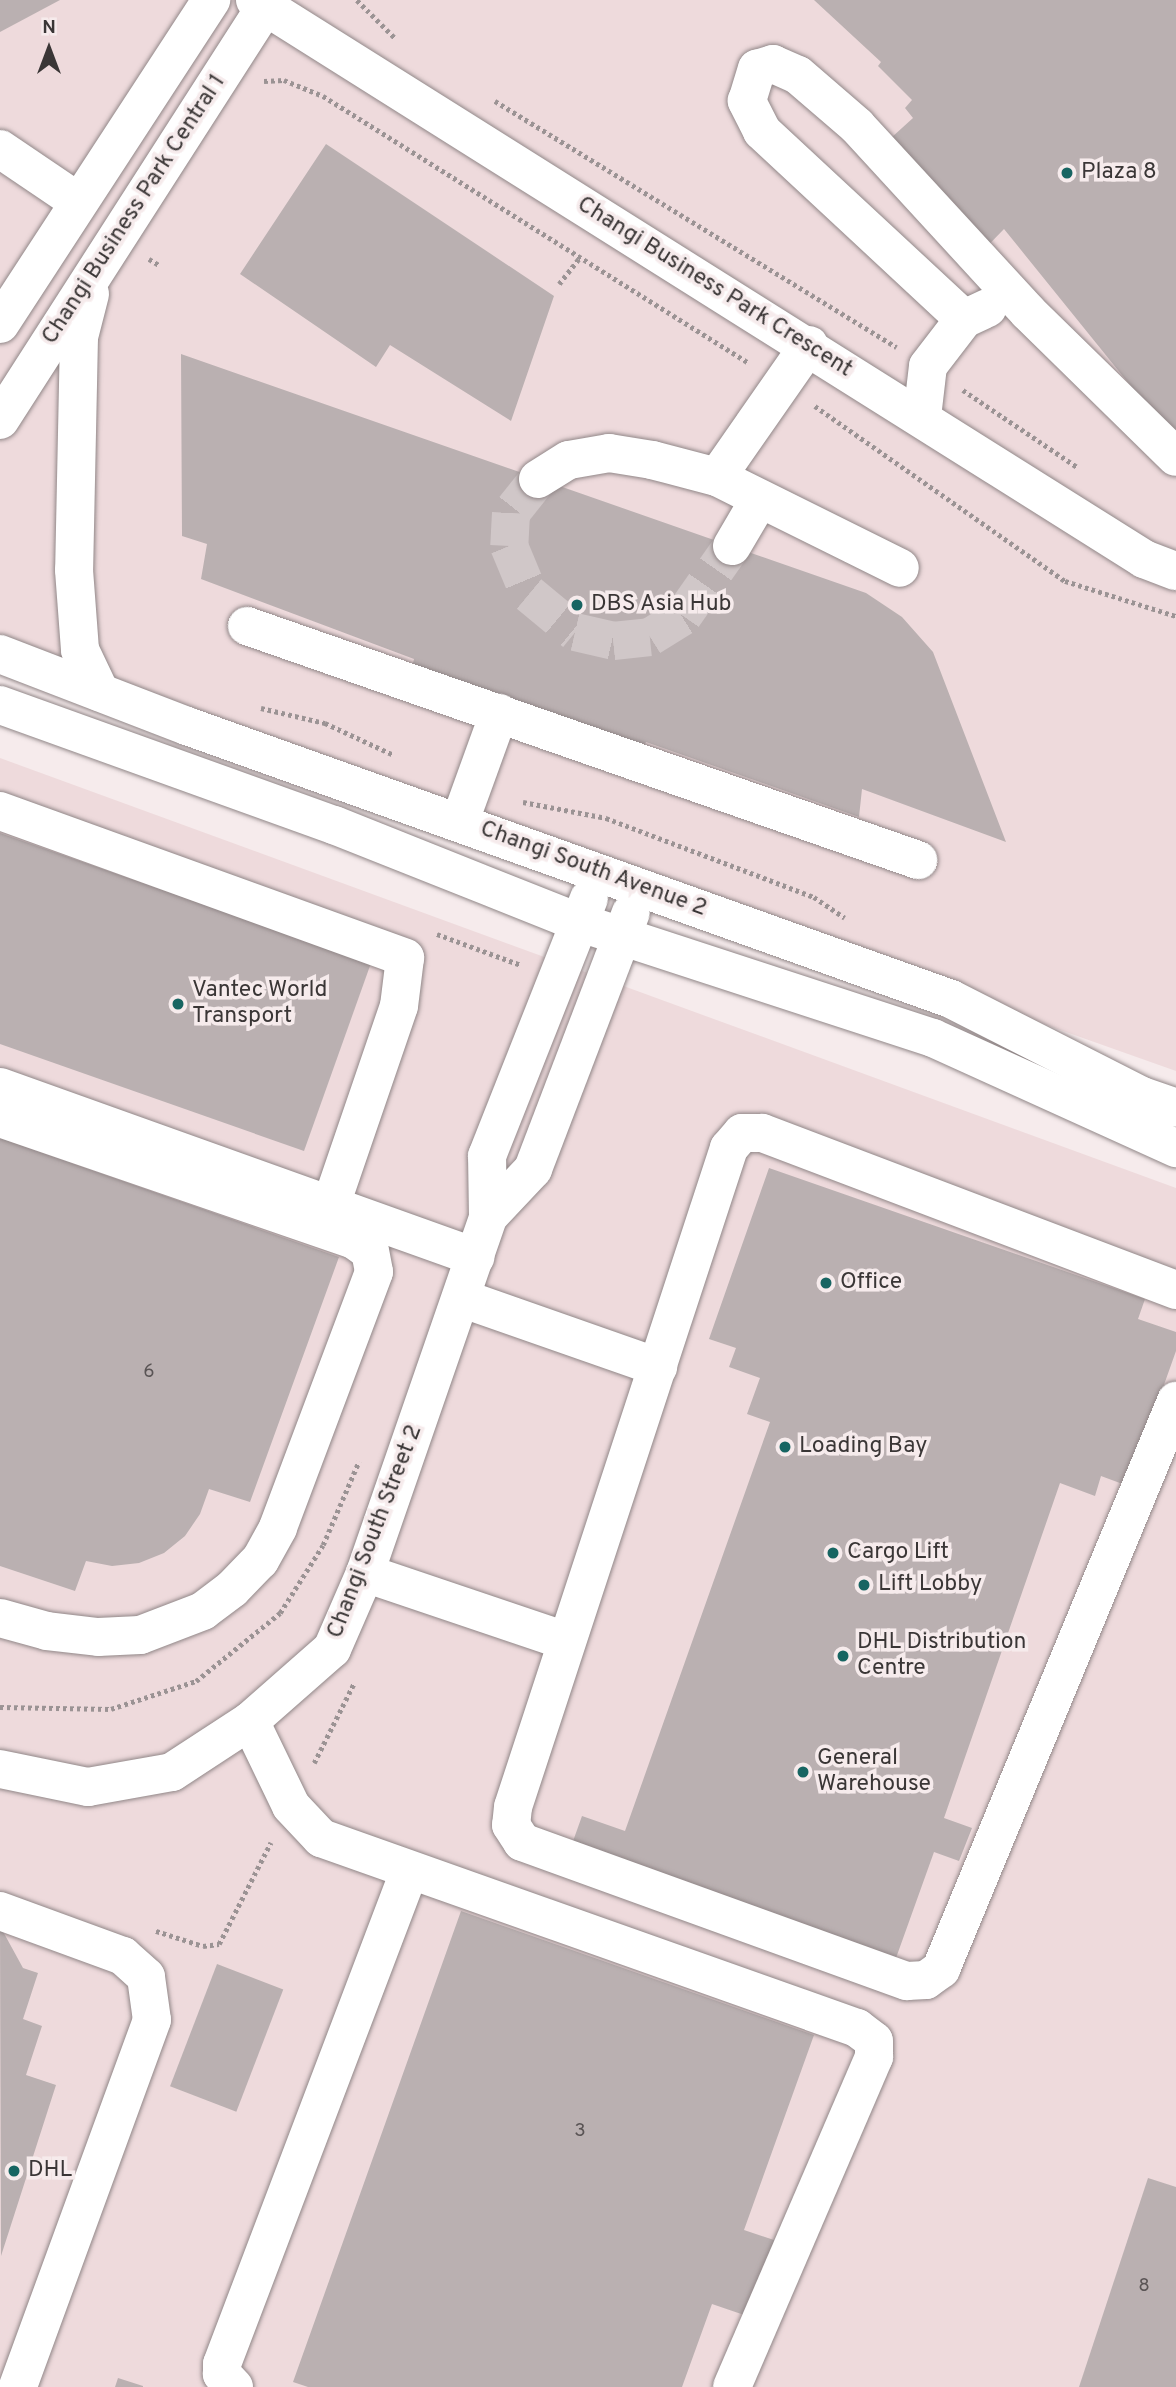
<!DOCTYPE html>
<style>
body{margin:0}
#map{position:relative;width:1176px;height:2387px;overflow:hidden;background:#f6ebec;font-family:Overpass,sans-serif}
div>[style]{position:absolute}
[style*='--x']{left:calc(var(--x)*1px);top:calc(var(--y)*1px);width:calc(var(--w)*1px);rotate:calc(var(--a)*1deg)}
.built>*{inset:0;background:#eedadc}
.building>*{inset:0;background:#bab0b1;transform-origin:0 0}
.minor-tunnel>*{height:38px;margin-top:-19px;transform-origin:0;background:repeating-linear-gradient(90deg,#d0c7c8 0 38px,transparent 0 57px)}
.path>*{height:4.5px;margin-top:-2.25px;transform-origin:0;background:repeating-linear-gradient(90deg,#9b9394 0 3.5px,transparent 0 7px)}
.roads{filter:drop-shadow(0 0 2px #918788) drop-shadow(0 0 2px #918788)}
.minor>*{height:38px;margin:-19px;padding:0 19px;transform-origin:19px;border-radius:19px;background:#fff}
.dots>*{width:19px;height:19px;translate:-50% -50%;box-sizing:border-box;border:4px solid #f6ebec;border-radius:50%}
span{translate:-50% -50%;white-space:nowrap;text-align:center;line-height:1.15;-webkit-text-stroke:7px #f6ebec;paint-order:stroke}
.number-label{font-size:19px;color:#5a5455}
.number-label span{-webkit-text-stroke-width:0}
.poi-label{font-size:23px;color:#3a3636}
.left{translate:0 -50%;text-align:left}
.street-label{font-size:23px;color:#3a3636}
.north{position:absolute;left:14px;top:14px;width:70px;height:70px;-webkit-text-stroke:5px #f6ebec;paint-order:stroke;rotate:0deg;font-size:19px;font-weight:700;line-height:28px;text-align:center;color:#3a3636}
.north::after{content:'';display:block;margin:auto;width:24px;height:32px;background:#3a3636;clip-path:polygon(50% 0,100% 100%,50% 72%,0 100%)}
</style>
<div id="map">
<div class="built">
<div style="clip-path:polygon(0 0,1176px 0,1176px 1071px,0 654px)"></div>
<div style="clip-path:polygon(0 758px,1176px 1188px,1176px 2387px,0 2387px)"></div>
</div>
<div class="building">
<div style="clip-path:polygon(0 0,60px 0,0 32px)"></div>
<div style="clip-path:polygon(814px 0,1176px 0,1176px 442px,1004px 229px,967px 267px,870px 157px,913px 118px,905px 108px,912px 100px,878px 66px,881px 62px)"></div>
<div style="clip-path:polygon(326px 144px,554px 296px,511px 421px,390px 345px,376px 367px,240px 274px)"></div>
<div style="clip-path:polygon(181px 354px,866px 593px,902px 617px,933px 652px,1006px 842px,862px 789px,859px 817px,646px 742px,643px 749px,412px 667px,414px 659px,201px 579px,207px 544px,182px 536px)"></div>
<div style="clip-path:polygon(0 833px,371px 963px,304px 1151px,0 1044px)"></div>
<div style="clip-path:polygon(0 1138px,339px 1257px,250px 1502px,209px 1489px,200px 1514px,185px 1536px,164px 1553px,139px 1563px,112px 1566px,86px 1561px,75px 1591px,0 1566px)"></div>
<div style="clip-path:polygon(769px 1168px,1145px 1299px,1138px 1319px,1176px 1332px,1176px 1351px,1128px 1486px,1101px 1476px,1095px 1496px,1060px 1483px,944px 1818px,972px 1828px,959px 1861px,934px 1852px,896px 1958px,572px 1844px,582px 1816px,625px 1831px,770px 1422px,747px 1414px,760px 1378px,729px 1367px,736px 1348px,709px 1339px)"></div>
<div style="clip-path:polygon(461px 1911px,814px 2035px,744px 2230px,777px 2241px,750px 2317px,712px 2304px,682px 2387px,308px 2387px,293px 2382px)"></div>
<div style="clip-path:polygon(0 1926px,23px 1968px,38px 1973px,23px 2019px,42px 2026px,26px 2075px,56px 2085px,1px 2256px)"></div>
<div style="left:217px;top:1964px;width:71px;height:131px;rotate:21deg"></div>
<div style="clip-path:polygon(1148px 2178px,1176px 2187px,1176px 2387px,1079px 2387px)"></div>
<div style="clip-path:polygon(118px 2378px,143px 2386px,143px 2387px,115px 2387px)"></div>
</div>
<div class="minor-tunnel">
<div style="--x:538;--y:479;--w:43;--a:128.5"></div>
<div style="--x:511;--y:513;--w:33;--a:93"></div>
<div style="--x:509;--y:546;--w:52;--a:67.4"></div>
<div style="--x:529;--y:594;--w:60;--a:39.6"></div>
<div style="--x:575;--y:632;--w:39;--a:13"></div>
<div style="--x:613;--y:641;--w:37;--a:-6"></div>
<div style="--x:650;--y:637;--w:39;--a:-32"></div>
<div style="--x:683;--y:616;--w:85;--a:-55"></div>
</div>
<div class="path">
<div style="--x:357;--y:0;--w:55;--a:45"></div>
<div style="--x:264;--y:81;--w:20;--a:-3"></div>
<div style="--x:284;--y:80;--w:42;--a:22.3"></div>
<div style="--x:323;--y:96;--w:503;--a:32.08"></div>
<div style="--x:495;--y:101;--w:471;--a:31.5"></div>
<div style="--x:149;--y:259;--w:12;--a:31"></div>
<div style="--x:559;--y:284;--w:34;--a:-52"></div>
<div style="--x:963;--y:390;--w:138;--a:34"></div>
<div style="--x:815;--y:406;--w:305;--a:35"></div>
<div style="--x:1065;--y:581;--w:116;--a:17.5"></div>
<div style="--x:261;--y:708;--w:66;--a:13.2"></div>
<div style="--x:325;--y:723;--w:76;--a:24.9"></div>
<div style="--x:523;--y:802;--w:85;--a:10.9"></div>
<div style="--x:606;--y:818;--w:222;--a:20.8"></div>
<div style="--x:814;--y:897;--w:37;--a:34"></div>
<div style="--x:437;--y:934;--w:90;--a:20.3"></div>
<div style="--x:0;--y:1707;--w:111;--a:1"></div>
<div style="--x:111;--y:1709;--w:89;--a:-18.2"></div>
<div style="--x:196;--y:1681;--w:108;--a:-39"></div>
<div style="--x:280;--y:1613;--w:80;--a:-57.7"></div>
<div style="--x:323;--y:1545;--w:91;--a:-66.8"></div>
<div style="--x:314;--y:1763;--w:89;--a:-63.4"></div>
<div style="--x:156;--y:1931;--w:49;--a:17.7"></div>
<div style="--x:203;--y:1946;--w:16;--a:-7"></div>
<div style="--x:219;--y:1944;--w:114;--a:-63"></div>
</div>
<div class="roads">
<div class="minor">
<div style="--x:255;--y:0;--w:1050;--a:32.16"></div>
<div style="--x:1144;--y:559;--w:34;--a:21"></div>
<div style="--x:0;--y:149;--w:93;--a:34"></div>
<div style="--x:90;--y:294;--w:44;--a:104.3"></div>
<div style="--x:79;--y:337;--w:233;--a:91.2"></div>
<div style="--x:74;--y:570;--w:80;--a:85.7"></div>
<div style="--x:80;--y:650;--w:47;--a:64.5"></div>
<div style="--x:964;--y:319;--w:276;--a:-137.1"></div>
<div style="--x:762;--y:131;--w:34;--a:-117"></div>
<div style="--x:747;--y:101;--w:34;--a:-73"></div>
<div style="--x:757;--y:69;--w:17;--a:-17"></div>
<div style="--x:773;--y:64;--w:27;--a:24"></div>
<div style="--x:798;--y:75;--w:78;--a:40.8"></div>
<div style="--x:857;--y:126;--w:253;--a:47.4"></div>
<div style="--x:1028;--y:312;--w:207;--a:44.4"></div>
<div style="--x:0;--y:324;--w:387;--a:-56.9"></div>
<div style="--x:922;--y:417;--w:51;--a:-83.3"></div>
<div style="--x:928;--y:366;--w:59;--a:-52.5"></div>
<div style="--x:964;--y:319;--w:26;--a:-25"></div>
<div style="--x:0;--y:420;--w:499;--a:-57.3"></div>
<div style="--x:717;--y:477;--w:161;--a:-55.1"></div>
<div style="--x:538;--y:479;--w:36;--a:-32"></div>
<div style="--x:569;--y:460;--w:41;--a:-9.9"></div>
<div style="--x:609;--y:453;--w:44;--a:9.2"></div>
<div style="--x:652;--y:460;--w:67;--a:14.7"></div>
<div style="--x:717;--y:477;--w:204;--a:26.4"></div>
<div style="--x:732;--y:546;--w:53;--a:-59.6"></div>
<div style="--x:247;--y:626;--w:711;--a:19.23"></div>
<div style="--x:0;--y:654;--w:200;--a:21.1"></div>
<div style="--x:187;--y:726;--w:811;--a:19.66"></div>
<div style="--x:951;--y:999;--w:214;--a:26.9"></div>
<div style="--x:1142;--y:1096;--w:36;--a:19"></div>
<div style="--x:0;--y:705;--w:355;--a:19.8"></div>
<div style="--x:334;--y:825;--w:263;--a:21.7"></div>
<div style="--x:578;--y:922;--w:373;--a:18.1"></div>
<div style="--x:933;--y:1038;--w:267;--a:24.4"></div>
<div style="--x:0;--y:811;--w:431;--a:19.9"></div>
<div style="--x:405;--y:958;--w:48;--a:97.1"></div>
<div style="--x:399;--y:1006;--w:210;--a:108.9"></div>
<div style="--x:460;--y:821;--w:115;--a:-70.1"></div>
<div style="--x:0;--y:1087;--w:505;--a:19.69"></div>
<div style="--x:0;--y:1118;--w:374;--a:19"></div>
<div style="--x:354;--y:1240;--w:19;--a:35"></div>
<div style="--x:370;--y:1251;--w:21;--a:79"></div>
<div style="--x:374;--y:1272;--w:273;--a:110.6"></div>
<div style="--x:278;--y:1528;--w:37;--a:119"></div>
<div style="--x:260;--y:1560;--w:40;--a:134"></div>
<div style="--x:232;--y:1589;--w:36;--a:143"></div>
<div style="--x:203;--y:1611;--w:67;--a:159.1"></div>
<div style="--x:140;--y:1635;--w:42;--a:177.3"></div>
<div style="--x:98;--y:1637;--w:51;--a:-173.3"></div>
<div style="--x:47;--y:1631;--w:49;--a:-164.5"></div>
<div style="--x:488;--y:1217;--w:66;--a:-46.8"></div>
<div style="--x:533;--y:1169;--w:274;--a:-69.1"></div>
<div style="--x:1176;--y:1290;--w:443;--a:-159.2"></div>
<div style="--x:762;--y:1133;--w:20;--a:180"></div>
<div style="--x:742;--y:1133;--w:20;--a:131"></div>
<div style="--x:729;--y:1148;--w:693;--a:108.15"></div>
<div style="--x:513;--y:1807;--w:18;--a:96"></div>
<div style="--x:511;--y:1825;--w:20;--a:57"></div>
<div style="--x:522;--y:1842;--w:409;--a:19.9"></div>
<div style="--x:907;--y:1981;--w:19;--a:-3"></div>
<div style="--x:926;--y:1980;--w:19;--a:-36"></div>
<div style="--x:941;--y:1969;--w:615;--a:-67.52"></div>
<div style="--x:461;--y:1298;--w:209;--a:19.3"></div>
<div style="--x:365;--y:1573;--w:212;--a:18.7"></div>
<div style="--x:250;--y:1721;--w:94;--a:64.2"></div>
<div style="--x:291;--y:1806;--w:44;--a:46.8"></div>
<div style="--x:321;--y:1838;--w:569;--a:19.52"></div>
<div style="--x:857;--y:2028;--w:21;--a:37"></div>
<div style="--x:874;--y:2041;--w:16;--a:90"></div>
<div style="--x:874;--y:2057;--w:359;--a:113.3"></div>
<div style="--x:0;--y:1769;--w:90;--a:11.6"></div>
<div style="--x:88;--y:1787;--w:85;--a:-10.1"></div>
<div style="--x:172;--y:1772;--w:93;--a:-33.2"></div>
<div style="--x:250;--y:1721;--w:109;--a:-41.3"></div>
<div style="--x:332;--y:1649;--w:83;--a:-66.5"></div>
<div style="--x:365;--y:1573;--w:377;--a:-70.9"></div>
<div style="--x:488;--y:1217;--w:61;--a:-90.9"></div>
<div style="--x:487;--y:1156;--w:277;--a:-68.4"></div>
<div style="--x:0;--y:1911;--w:131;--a:20.1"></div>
<div style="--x:123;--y:1956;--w:31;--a:42"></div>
<div style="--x:146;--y:1977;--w:43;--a:82.1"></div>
<div style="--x:152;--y:2020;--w:391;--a:110.1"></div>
<div style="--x:234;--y:2387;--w:18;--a:-133"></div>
<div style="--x:222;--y:2374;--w:10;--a:-90"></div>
<div style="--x:222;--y:2364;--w:526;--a:-69.19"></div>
</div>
</div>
<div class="dots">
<div style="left:1067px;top:173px;background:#176562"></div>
<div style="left:577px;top:605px;background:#176562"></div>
<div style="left:178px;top:1004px;background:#176562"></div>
<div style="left:826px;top:1283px;background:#176562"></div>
<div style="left:785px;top:1447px;background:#176562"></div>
<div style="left:833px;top:1553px;background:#176562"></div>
<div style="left:864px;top:1585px;background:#176562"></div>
<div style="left:843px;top:1656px;background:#176562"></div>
<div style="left:803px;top:1772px;background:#176562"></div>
<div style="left:14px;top:2171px;background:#176562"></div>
</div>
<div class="number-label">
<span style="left:149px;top:1373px">6</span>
<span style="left:580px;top:2132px">3</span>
<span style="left:1144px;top:2287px">8</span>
</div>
<div class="poi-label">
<span class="left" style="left:1081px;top:173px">Plaza 8</span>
<span class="left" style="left:591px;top:605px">DBS Asia Hub</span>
<span class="left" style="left:192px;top:1004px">Vantec World<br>Transport</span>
<span class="left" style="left:840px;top:1283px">Office</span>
<span class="left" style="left:799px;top:1447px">Loading Bay</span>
<span class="left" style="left:847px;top:1553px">Cargo Lift</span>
<span class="left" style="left:878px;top:1585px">Lift Lobby</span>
<span class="left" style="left:857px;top:1656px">DHL Distribution<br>Centre</span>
<span class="left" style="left:817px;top:1772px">General<br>Warehouse</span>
<span class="left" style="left:28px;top:2171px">DHL</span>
</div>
<div class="street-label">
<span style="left:135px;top:210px;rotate:-57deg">Changi Business Park Central 1</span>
<span style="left:714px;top:288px;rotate:32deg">Changi Business Park Crescent</span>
<span style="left:593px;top:870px;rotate:20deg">Changi South Avenue 2</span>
<span style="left:376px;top:1532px;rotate:-69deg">Changi South Street 2</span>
</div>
<div class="north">N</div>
</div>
